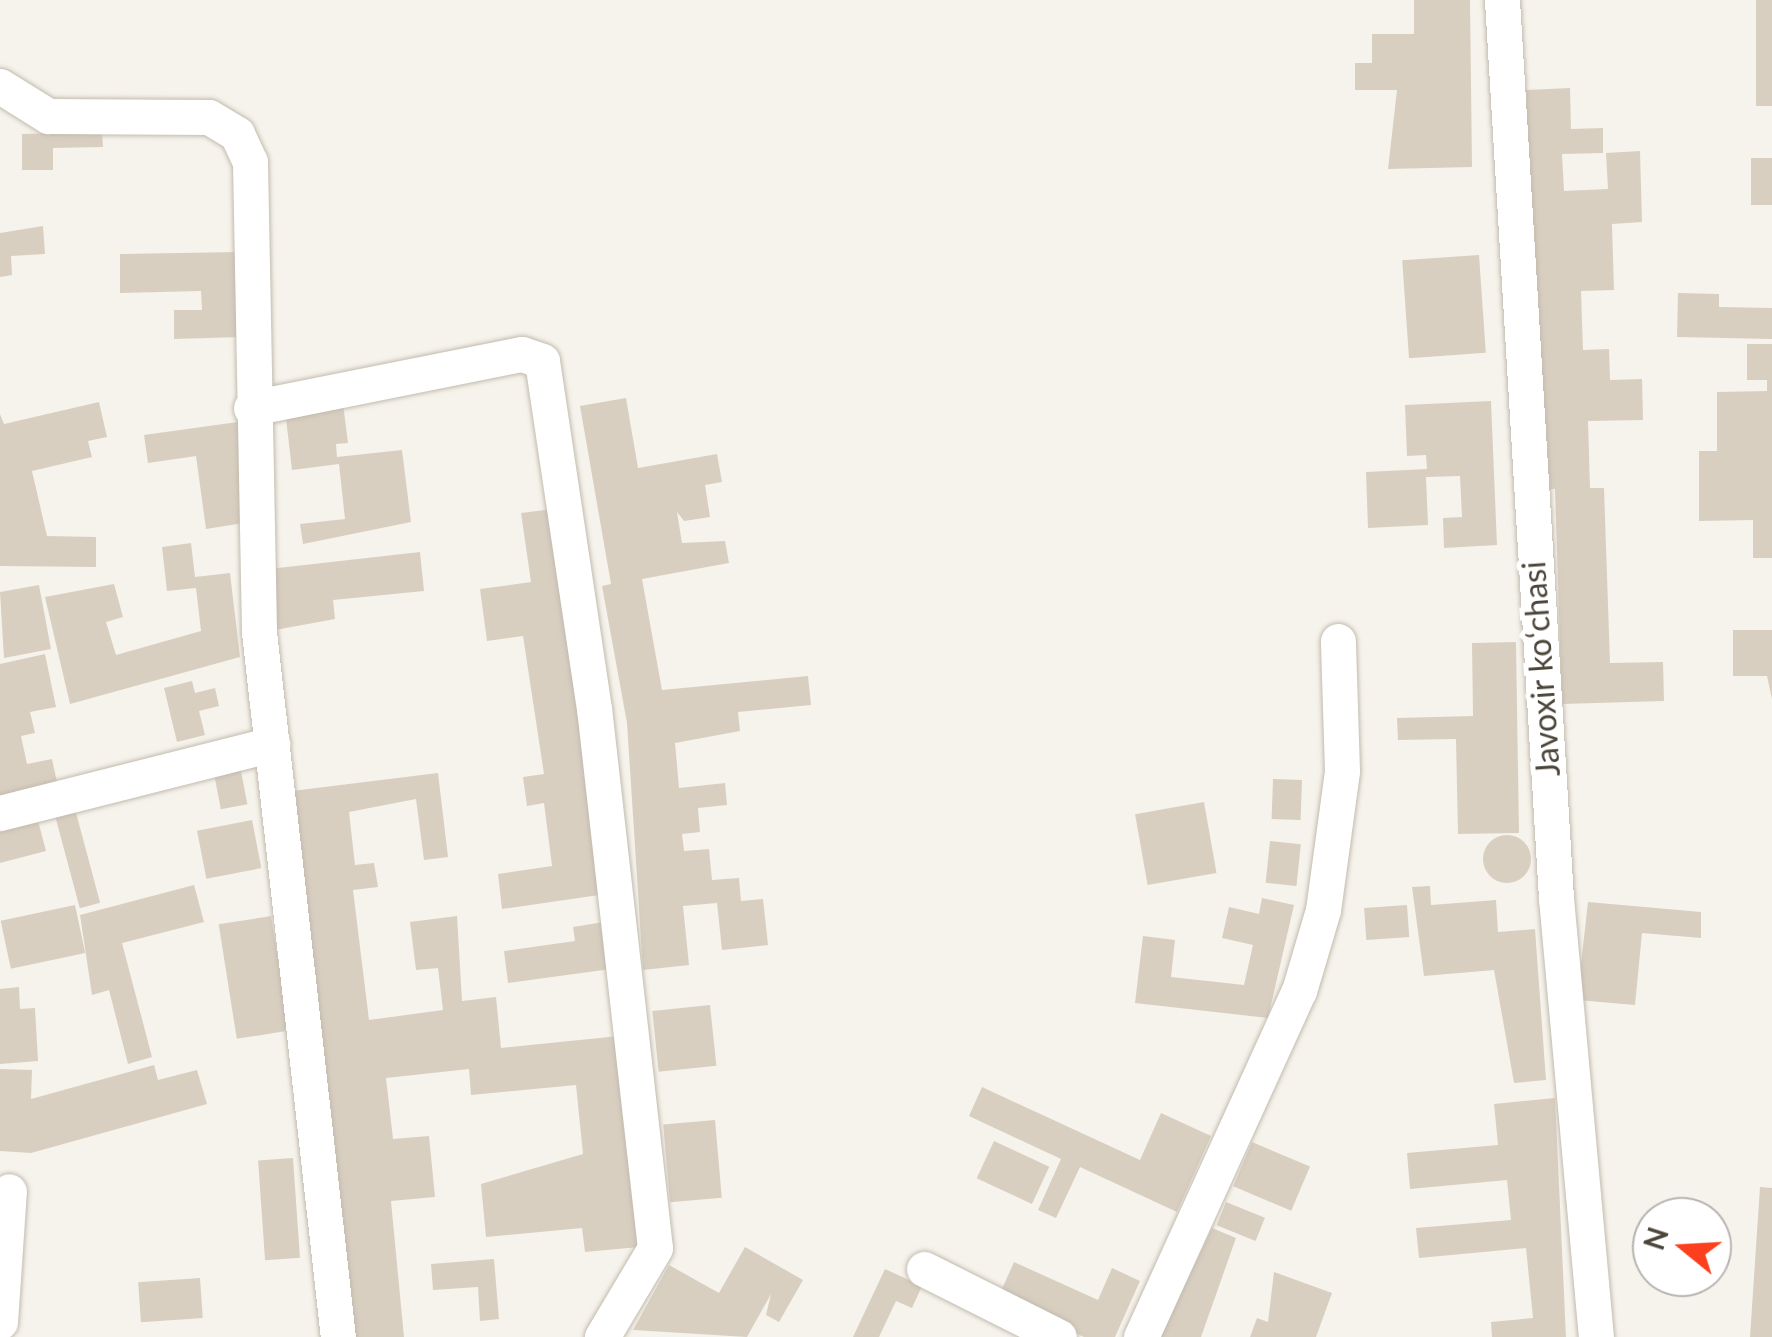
<!DOCTYPE html>
<meta charset="utf-8">
<style>
body{margin:0}
#map{position:relative;width:1772px;height:1337px;overflow:hidden;background:#f6f3ec;font-family:Lato,sans-serif}
div>[style]{position:absolute}
[style*='--x']{left:calc(var(--x)*1px);top:calc(var(--y)*1px);width:calc(var(--w)*1px);rotate:calc(var(--a)*1deg)}
.building>*{inset:0;background:#d8cfc1;transform-origin:0 0}
.round{border-radius:50%}
.roads{filter:drop-shadow(0 0 2px #c2bbae) drop-shadow(0 0 2px #c2bbae)}
.minor>*{height:35px;margin:-17.5px;padding:0 17.5px;transform-origin:17.5px;border-radius:17.5px;background:#fff}
span{translate:-50% -50%;white-space:nowrap;text-align:center;line-height:1.15;-webkit-text-stroke:10px #fff;paint-order:stroke}
.street-label{font-size:32px;color:#4b4439}
.north{position:absolute;left:1632px;top:1197px;width:100px;height:100px;box-sizing:border-box;background:#fff;border:2px solid #b7b4b0;border-radius:50%;rotate:288deg;font-size:28px;font-weight:700;line-height:40px;text-align:center;color:#4b4439}
.north::after{content:'';display:block;margin:auto;width:35px;height:45px;background:#fc3f1d;clip-path:polygon(50% 0,100% 100%,50% 72%,0 100%)}
</style>
<div id="map">
<div class="building">
<div style="clip-path:polygon(1414px 0,1470px 0,1472px 167px,1388px 169px,1397px 90px,1355px 90px,1355px 63px,1372px 63px,1372px 34px,1414px 34px)"></div>
<div style="left:1756px;top:0;width:16px;height:106px"></div>
<div style="clip-path:polygon(1570px 88px,1571px 129px,1603px 128px,1603px 153px,1562px 154px,1564px 191px,1608px 189px,1606px 153px,1640px 151px,1642px 222px,1612px 224px,1614px 290px,1581px 291px,1583px 350px,1609px 349px,1610px 380px,1642px 379px,1643px 420px,1588px 421px,1590px 488px,1604px 488px,1610px 663px,1663px 662px,1664px 701px,1562px 704px,1555px 489px,1538px 490px,1526px 90px)"></div>
<div style="clip-path:polygon(102px 132px,103px 147px,53px 148px,53px 170px,22px 170px,22px 134px)"></div>
<div style="left:1772px;top:158px;width:47px;height:21px;rotate:90deg"></div>
<div style="clip-path:polygon(43px 226px,45px 254px,11px 256px,12px 275px,0 277px,0 233px)"></div>
<div style="clip-path:polygon(239px 252px,241px 337px,174px 339px,174px 310px,202px 310px,201px 291px,120px 293px,120px 254px)"></div>
<div style="left:1479px;top:255px;width:98px;height:77px;rotate:86deg"></div>
<div style="clip-path:polygon(1678px 293px,1719px 294px,1719px 307px,1772px 308px,1772px 339px,1677px 337px)"></div>
<div style="clip-path:polygon(1747px 344px,1772px 344px,1772px 558px,1753px 558px,1753px 520px,1699px 521px,1699px 451px,1717px 451px,1717px 392px,1767px 391px,1767px 380px,1747px 380px)"></div>
<div style="clip-path:polygon(626px 398px,638px 468px,717px 454px,722px 482px,705px 485px,710px 517px,684px 521px,677px 512px,682px 543px,725px 541px,729px 563px,642px 579px,662px 690px,808px 676px,811px 705px,738px 712px,740px 731px,675px 743px,679px 788px,725px 783px,727px 805px,698px 808px,700px 832px,682px 834px,684px 851px,709px 849px,712px 880px,739px 878px,741px 901px,763px 899px,768px 945px,722px 950px,717px 903px,683px 906px,689px 965px,643px 970px,627px 723px,602px 586px,611px 584px,580px 406px)"></div>
<div style="clip-path:polygon(1491px 401px,1497px 545px,1444px 548px,1443px 518px,1462px 517px,1460px 476px,1426px 477px,1428px 525px,1368px 528px,1366px 472px,1427px 469px,1426px 455px,1407px 456px,1405px 405px)"></div>
<div style="clip-path:polygon(99px 402px,107px 437px,88px 441px,92px 457px,32px 471px,47px 536px,96px 537px,96px 567px,0 566px,0 414px,4px 424px)"></div>
<div style="clip-path:polygon(343px 403px,348px 443px,336px 444px,337px 457px,402px 450px,411px 522px,303px 544px,300px 524px,345px 519px,339px 464px,292px 470px,285px 410px)"></div>
<div style="clip-path:polygon(245px 421px,250px 522px,206px 529px,196px 456px,148px 463px,144px 435px)"></div>
<div style="clip-path:polygon(553px 509px,606px 894px,502px 909px,498px 874px,552px 866px,544px 803px,527px 806px,523px 777px,544px 774px,523px 636px,487px 641px,480px 589px,531px 582px,521px 513px)"></div>
<div style="clip-path:polygon(191px 543px,195px 577px,230px 573px,240px 657px,70px 704px,45px 597px,114px 584px,123px 617px,106px 622px,116px 655px,201px 631px,196px 588px,167px 591px,162px 547px)"></div>
<div style="clip-path:polygon(420px 552px,424px 591px,333px 600px,335px 619px,275px 630px,269px 569px)"></div>
<div style="clip-path:polygon(39px 585px,51px 649px,4px 658px,0 592px)"></div>
<div style="clip-path:polygon(1733px 630px,1772px 630px,1772px 699px,1767px 676px,1733px 676px)"></div>
<div style="clip-path:polygon(1516px 642px,1519px 833px,1458px 834px,1456px 739px,1398px 740px,1397px 718px,1473px 716px,1472px 643px)"></div>
<div style="clip-path:polygon(45px 654px,56px 707px,30px 712px,35px 733px,21px 736px,27px 764px,52px 759px,60px 796px,0 809px,0 664px)"></div>
<div style="clip-path:polygon(192px 681px,195px 693px,215px 688px,219px 706px,199px 711px,205px 735px,177px 742px,164px 688px)"></div>
<div style="left:239px;top:761px;width:44px;height:27px;rotate:79deg"></div>
<div style="clip-path:polygon(438px 773px,448px 857px,424px 860px,416px 799px,349px 812px,355px 865px,374px 863px,378px 887px,353px 890px,369px 1020px,443px 1010px,438px 968px,416px 970px,410px 922px,457px 916px,462px 1001px,496px 997px,501px 1048px,619px 1036px,639px 1247px,585px 1252px,582px 1228px,486px 1237px,481px 1184px,583px 1154px,576px 1085px,471px 1095px,469px 1069px,386px 1078px,393px 1139px,429px 1136px,435px 1197px,391px 1201px,404px 1337px,352px 1337px,292px 791px)"></div>
<div style="left:1273px;top:779px;width:29px;height:40px;rotate:2deg"></div>
<div style="left:1204px;top:802px;width:72px;height:70px;rotate:80deg"></div>
<div style="left:75px;top:809px;width:97px;height:21px;rotate:75deg"></div>
<div style="clip-path:polygon(37px 817px,46px 851px,0 863px,0 827px)"></div>
<div style="left:252px;top:820px;width:49px;height:56px;rotate:79deg"></div>
<div class="round" style="left:1483px;top:835px;width:48px;height:48px"></div>
<div style="left:1270px;top:841px;width:31px;height:42px;rotate:6deg"></div>
<div style="clip-path:polygon(194px 885px,204px 922px,122px 943px,152px 1057px,128px 1064px,109px 990px,92px 995px,80px 915px)"></div>
<div style="clip-path:polygon(1430px 886px,1431px 905px,1496px 900px,1498px 932px,1535px 929px,1546px 1080px,1514px 1083px,1494px 970px,1424px 976px,1412px 887px)"></div>
<div style="clip-path:polygon(1262px 898px,1294px 905px,1268px 1018px,1135px 1003px,1143px 936px,1175px 940px,1171px 977px,1244px 985px,1253px 945px,1222px 938px,1229px 907px,1259px 914px)"></div>
<div style="clip-path:polygon(1588px 902px,1701px 912px,1701px 938px,1642px 933px,1635px 1005px,1577px 1000px)"></div>
<div style="left:75px;top:905px;width:49px;height:76px;rotate:78deg"></div>
<div style="left:1407px;top:905px;width:32px;height:43px;rotate:86deg"></div>
<div style="left:271px;top:916px;width:116px;height:53px;rotate:81deg"></div>
<div style="clip-path:polygon(604px 922px,611px 969px,508px 983px,504px 951px,575px 941px,573px 927px)"></div>
<div style="clip-path:polygon(19px 987px,20px 1009px,35px 1008px,38px 1061px,0 1064px,0 989px)"></div>
<div style="left:710px;top:1005px;width:61px;height:58px;rotate:84deg"></div>
<div style="clip-path:polygon(154px 1065px,158px 1080px,197px 1070px,207px 1104px,31px 1153px,0 1151px,0 1069px,32px 1070px,31px 1099px)"></div>
<div style="clip-path:polygon(982px 1087px,1140px 1160px,1161px 1113px,1211px 1136px,1177px 1212px,1080px 1167px,1056px 1218px,1038px 1210px,1061px 1159px,969px 1116px)"></div>
<div style="clip-path:polygon(1555px 1098px,1566px 1337px,1492px 1337px,1491px 1322px,1533px 1318px,1526px 1248px,1419px 1258px,1416px 1228px,1511px 1220px,1507px 1180px,1410px 1189px,1407px 1153px,1498px 1145px,1494px 1104px)"></div>
<div style="left:715px;top:1120px;width:78px;height:52px;rotate:85deg"></div>
<div style="left:994px;top:1141px;width:61px;height:41px;rotate:25deg"></div>
<div style="left:1252px;top:1142px;width:63px;height:48px;rotate:23deg"></div>
<div style="left:293px;top:1158px;width:100px;height:35px;rotate:86deg"></div>
<div style="clip-path:polygon(1760px 1187px,1772px 1188px,1772px 1337px,1750px 1337px)"></div>
<div style="left:1226px;top:1202px;width:42px;height:25px;rotate:22deg"></div>
<div style="clip-path:polygon(1212px 1228px,1236px 1238px,1201px 1337px,1160px 1337px)"></div>
<div style="clip-path:polygon(745px 1247px,803px 1280px,779px 1322px,766px 1315px,771px 1294px,747px 1337px,633px 1330px,669px 1265px,719px 1293px)"></div>
<div style="clip-path:polygon(494px 1259px,499px 1319px,480px 1321px,478px 1287px,433px 1290px,431px 1264px)"></div>
<div style="clip-path:polygon(1014px 1262px,1098px 1300px,1112px 1268px,1140px 1281px,1115px 1337px,1084px 1337px,998px 1298px)"></div>
<div style="clip-path:polygon(885px 1269px,922px 1286px,912px 1308px,896px 1301px,879px 1337px,853px 1337px)"></div>
<div style="clip-path:polygon(1274px 1272px,1332px 1293px,1316px 1337px,1250px 1337px,1257px 1318px,1268px 1322px)"></div>
<div style="left:200px;top:1278px;width:40px;height:62px;rotate:86deg"></div>
</div>
<div class="roads">
<div class="minor">
<div style="--x:1502;--y:0;--w:900;--a:86.56"></div>
<div style="--x:1556;--y:898;--w:441;--a:84.8"></div>
<div style="--x:0;--y:86;--w:57;--a:32"></div>
<div style="--x:48;--y:116;--w:161;--a:0.4"></div>
<div style="--x:209;--y:117;--w:33;--a:31"></div>
<div style="--x:237;--y:134;--w:31;--a:65"></div>
<div style="--x:250;--y:162;--w:470;--a:88.9"></div>
<div style="--x:259;--y:632;--w:709;--a:83.61"></div>
<div style="--x:251;--y:408;--w:276;--a:-11.3"></div>
<div style="--x:522;--y:354;--w:21;--a:19"></div>
<div style="--x:542;--y:361;--w:351;--a:81.5"></div>
<div style="--x:594;--y:708;--w:543;--a:83.56"></div>
<div style="--x:655;--y:1248;--w:104;--a:120.8"></div>
<div style="--x:0;--y:813;--w:281;--a:-14.2"></div>
<div style="--x:924;--y:1269;--w:151;--a:26.7"></div>
<div style="--x:0;--y:1322;--w:131;--a:-86.1"></div>
<div style="--x:1141;--y:1337;--w:380;--a:-65.5"></div>
<div style="--x:1299;--y:991;--w:84;--a:-73.5"></div>
<div style="--x:1323;--y:910;--w:140;--a:-82.2"></div>
<div style="--x:1342;--y:771;--w:130;--a:-91.8"></div>
</div>
</div>
<div class="street-label">
<span style="left:1541px;top:669px;rotate:-94deg">Javoxir koʻchasi</span>
</div>
<div class="north">N</div>
</div>
